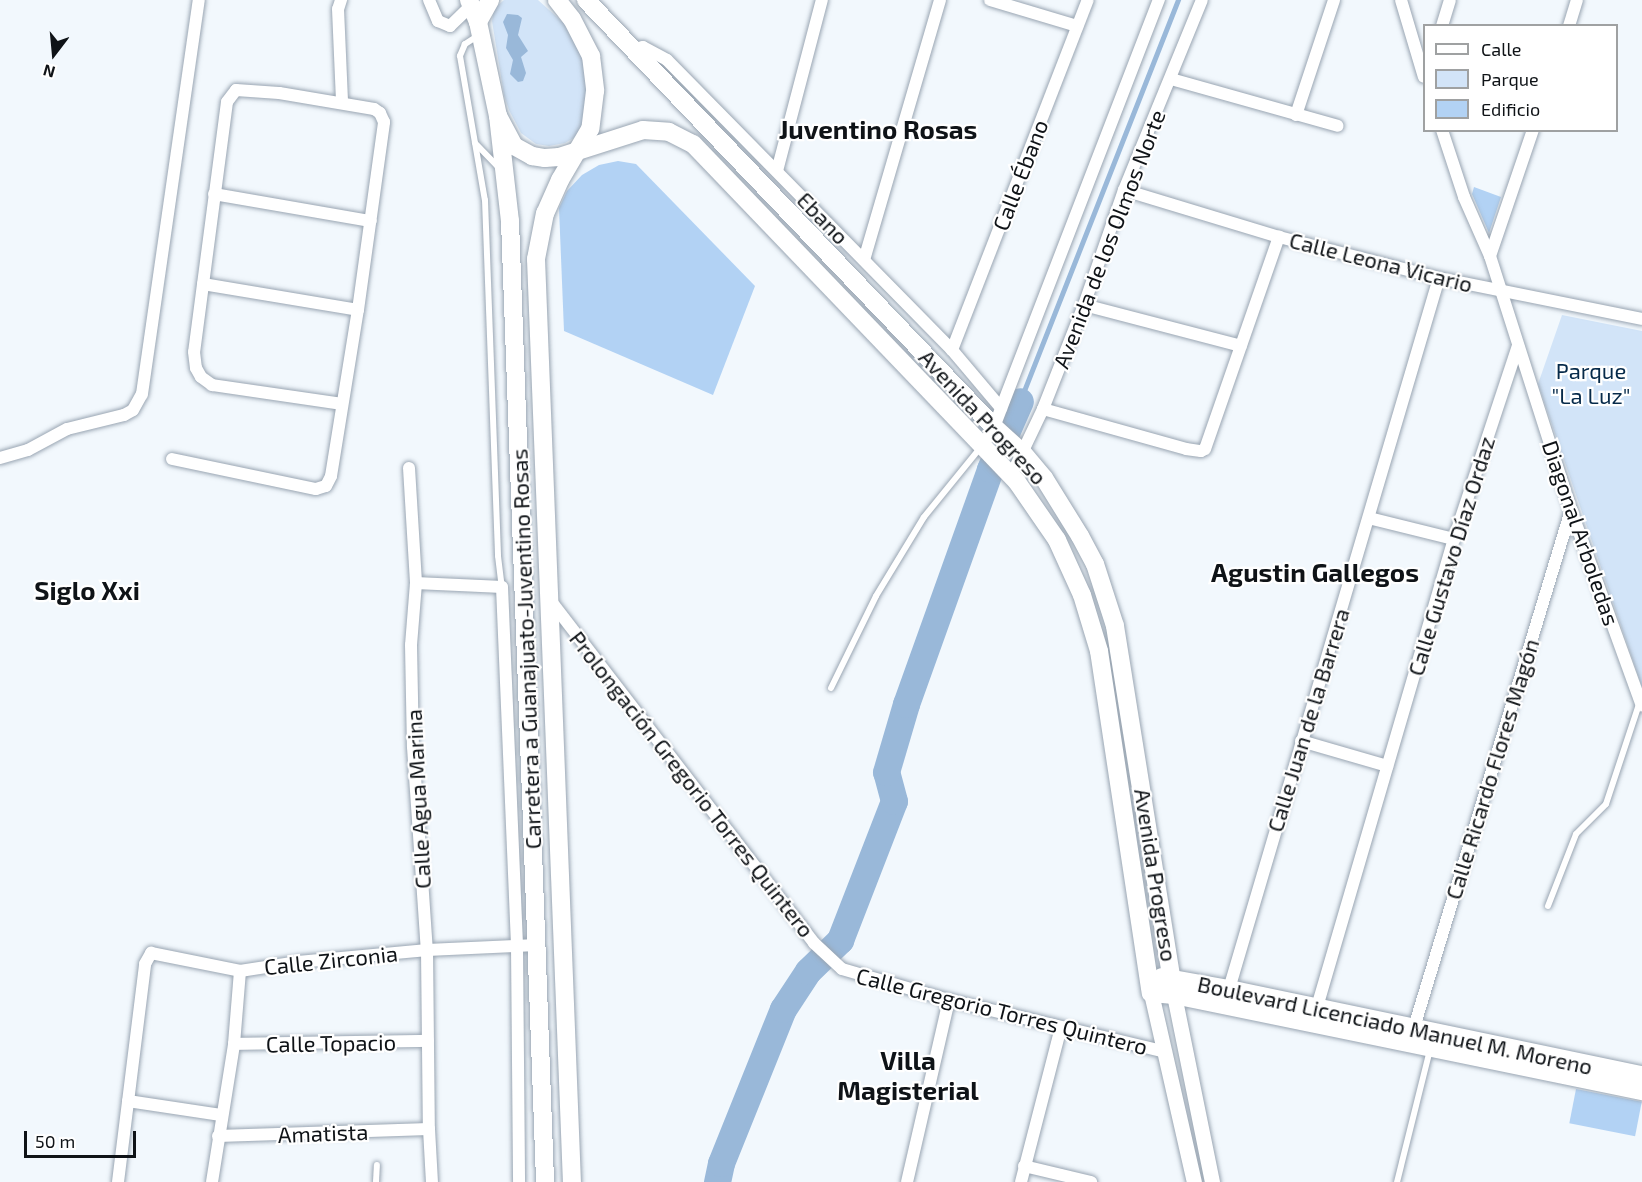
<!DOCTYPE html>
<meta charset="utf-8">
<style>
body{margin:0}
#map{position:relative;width:1642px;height:1182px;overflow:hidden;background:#f2f8fd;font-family:"Exo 2",sans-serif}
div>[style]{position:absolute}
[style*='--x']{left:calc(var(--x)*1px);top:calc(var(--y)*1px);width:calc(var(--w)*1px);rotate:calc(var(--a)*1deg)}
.green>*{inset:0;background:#d2e4f8}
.water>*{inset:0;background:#99b8d9}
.stream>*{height:4.5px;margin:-2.25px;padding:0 2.25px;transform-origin:2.25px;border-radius:2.25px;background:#99b8d9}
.river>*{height:27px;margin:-13.5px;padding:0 13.5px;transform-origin:13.5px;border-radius:13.5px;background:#99b8d9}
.building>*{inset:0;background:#b2d2f4;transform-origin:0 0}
.roads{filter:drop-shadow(0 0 2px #99a5b2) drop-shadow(0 0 2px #99a5b2)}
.service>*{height:6px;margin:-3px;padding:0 3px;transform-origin:3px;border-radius:3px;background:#fff}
.minor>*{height:12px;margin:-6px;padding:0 6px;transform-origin:6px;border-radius:6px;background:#fff}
.tertiary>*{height:15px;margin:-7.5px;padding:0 7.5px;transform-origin:7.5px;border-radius:7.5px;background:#fff}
.secondary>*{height:18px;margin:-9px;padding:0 9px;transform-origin:9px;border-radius:9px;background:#fff}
span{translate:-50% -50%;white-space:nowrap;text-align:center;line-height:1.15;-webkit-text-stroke:4.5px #fff;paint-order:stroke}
.street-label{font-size:22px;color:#0f1317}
.park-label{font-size:22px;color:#062a4a}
.quarter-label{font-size:26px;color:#0f1317;font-weight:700}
.legend{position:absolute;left:1423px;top:24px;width:195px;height:108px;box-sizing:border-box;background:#fff;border:2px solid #9fa1a2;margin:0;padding:8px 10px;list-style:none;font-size:18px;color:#0f1317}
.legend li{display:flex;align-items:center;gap:12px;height:30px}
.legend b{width:30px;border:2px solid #9fa1a2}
.north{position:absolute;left:24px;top:24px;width:60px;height:60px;-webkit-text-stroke:4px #fff;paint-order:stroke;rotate:196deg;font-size:16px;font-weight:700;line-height:24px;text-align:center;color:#0f1317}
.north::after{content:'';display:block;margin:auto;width:21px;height:27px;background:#0f1317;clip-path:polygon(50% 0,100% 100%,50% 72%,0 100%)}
.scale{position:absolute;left:24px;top:1131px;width:112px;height:27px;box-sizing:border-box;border:3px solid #0f1317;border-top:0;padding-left:8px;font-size:18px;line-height:21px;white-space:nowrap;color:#0f1317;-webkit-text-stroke:4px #fff;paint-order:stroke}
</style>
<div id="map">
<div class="green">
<div style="clip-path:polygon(504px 0,538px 0,568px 27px,583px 59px,590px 81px,585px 123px,577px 136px,565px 143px,549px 146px,536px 144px,521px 133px,509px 110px,504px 95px,492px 21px,494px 9px)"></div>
<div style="clip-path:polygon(1562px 315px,1642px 331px,1642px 687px,1538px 384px)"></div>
</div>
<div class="water">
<div style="clip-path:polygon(507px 14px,518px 15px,522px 18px,518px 35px,528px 51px,521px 57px,526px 73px,523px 81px,518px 82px,510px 74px,513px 60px,506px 48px,508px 35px,503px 22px)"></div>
</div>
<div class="stream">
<div style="--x:1020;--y:401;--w:431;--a:-68.5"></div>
</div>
<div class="river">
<div style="--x:717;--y:1182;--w:19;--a:-78"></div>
<div style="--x:721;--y:1163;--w:166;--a:-68.1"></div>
<div style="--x:783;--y:1009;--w:45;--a:-56.7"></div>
<div style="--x:808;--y:971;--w:45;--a:-44.1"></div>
<div style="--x:840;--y:940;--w:149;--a:-68.8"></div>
<div style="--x:894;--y:801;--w:30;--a:-105"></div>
<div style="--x:886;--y:772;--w:71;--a:-73.6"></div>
<div style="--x:906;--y:704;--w:250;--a:-70.3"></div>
<div style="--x:990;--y:469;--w:74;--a:-66.2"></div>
</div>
<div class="building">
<div style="clip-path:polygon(618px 161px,636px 164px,755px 286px,713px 395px,564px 331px,559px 208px,567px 191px,582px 175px,599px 165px)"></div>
<div style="clip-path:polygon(1474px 187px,1501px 197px,1489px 233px,1472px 194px)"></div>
<div style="left:1576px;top:1089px;width:67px;height:35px;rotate:11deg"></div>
</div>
<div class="roads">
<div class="service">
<div style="--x:479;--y:35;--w:17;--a:147"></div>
<div style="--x:465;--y:44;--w:13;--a:113"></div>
<div style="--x:460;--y:56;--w:146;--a:80.2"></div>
<div style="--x:485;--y:200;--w:356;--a:87.9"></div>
<div style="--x:498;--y:556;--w:31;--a:83"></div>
<div style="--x:475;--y:143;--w:35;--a:46"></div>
<div style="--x:831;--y:688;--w:102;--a:-63.9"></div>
<div style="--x:876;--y:596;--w:92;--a:-58.7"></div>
<div style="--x:924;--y:517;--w:89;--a:-50.9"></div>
<div style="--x:1548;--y:906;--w:77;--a:-68.7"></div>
<div style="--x:1576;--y:834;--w:42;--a:-45"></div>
<div style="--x:1606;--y:804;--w:108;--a:-71.7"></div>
<div style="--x:376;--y:1182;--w:17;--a:-87"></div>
<div style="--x:1397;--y:1182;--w:136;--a:-76"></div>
</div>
<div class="minor">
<div style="--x:341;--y:0;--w:9;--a:108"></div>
<div style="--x:338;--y:9;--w:93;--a:87.5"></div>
<div style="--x:429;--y:0;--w:23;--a:67"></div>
<div style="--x:438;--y:21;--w:13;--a:23"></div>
<div style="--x:450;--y:26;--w:29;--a:-44"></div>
<div style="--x:990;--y:0;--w:91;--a:16.6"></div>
<div style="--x:1401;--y:0;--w:80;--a:73.4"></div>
<div style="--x:1442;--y:26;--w:27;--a:-73"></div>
<div style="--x:1569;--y:26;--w:27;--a:-73"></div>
<div style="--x:633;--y:49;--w:10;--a:-11"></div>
<div style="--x:643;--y:47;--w:27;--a:28"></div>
<div style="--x:667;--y:60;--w:407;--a:45.5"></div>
<div style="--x:952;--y:350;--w:76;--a:49.8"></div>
<div style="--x:1171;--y:79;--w:173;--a:15.7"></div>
<div style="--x:1296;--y:115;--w:121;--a:-71.7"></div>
<div style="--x:1442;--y:130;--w:71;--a:71.8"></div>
<div style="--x:1464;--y:197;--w:64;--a:66.2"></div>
<div style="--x:1490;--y:256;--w:267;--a:72.3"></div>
<div style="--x:1571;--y:510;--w:208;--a:70.1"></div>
<div style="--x:777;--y:171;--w:177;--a:-75.3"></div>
<div style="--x:1124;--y:190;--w:162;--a:16.9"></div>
<div style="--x:1279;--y:237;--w:165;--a:14.4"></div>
<div style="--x:1439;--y:278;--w:207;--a:11.4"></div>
<div style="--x:214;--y:194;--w:159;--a:9.8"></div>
<div style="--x:1490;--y:256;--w:133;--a:-71.2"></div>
<div style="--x:864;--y:260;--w:271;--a:-73.7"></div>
<div style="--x:203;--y:284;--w:157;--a:9.5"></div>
<div style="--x:1084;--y:305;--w:162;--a:14.6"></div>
<div style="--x:952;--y:350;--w:375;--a:-68.8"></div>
<div style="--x:1043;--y:409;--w:148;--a:15.6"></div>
<div style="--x:1186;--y:449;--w:15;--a:8"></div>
<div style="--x:1201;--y:451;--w:4;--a:-27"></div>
<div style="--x:1205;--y:449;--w:225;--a:-70.8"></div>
<div style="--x:983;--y:445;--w:21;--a:-59"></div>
<div style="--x:994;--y:427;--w:458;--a:-68.9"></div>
<div style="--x:0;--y:458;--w:29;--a:-16"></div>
<div style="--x:28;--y:450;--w:44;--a:-28.3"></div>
<div style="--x:67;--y:429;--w:59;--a:-13.8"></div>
<div style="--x:124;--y:415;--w:10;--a:-29"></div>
<div style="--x:133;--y:410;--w:18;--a:-61"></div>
<div style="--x:142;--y:394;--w:398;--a:-81.8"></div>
<div style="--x:172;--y:459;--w:147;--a:11.8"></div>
<div style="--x:316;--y:489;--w:10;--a:-17"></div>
<div style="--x:326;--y:486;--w:11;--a:-63"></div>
<div style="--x:331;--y:476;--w:168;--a:-80.8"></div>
<div style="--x:358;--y:310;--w:190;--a:-82.1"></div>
<div style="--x:384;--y:122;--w:10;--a:-114"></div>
<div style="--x:380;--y:113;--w:7;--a:-146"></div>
<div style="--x:374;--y:109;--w:96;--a:-170.4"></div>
<div style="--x:279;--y:93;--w:43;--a:-176"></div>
<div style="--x:236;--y:90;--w:15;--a:127"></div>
<div style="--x:227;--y:102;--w:252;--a:97.5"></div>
<div style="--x:194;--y:352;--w:16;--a:83"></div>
<div style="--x:196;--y:368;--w:10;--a:61"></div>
<div style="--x:201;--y:377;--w:14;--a:36"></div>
<div style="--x:212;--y:385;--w:131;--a:8.3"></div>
<div style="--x:409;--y:468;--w:115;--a:86.5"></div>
<div style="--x:416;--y:583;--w:62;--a:94.6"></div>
<div style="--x:411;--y:645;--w:102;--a:88.9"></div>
<div style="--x:413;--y:747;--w:203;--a:86.1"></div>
<div style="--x:427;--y:950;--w:179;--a:89.4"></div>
<div style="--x:429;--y:1129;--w:53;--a:86.8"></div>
<div style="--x:1011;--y:476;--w:74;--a:-64.5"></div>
<div style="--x:1043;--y:409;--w:112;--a:-68.5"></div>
<div style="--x:1084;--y:305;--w:122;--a:-70.8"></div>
<div style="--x:1124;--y:190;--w:205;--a:-67.7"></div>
<div style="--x:1369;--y:518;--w:88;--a:13.9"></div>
<div style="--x:416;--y:583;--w:86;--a:2.7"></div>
<div style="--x:502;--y:587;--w:359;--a:87.6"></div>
<div style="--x:517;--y:946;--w:236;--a:89.5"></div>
<div style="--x:550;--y:600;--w:433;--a:52.4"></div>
<div style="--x:814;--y:943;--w:38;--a:43"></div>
<div style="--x:842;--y:969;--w:111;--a:16.2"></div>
<div style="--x:949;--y:1000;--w:223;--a:13.5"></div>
<div style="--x:1301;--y:741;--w:90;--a:16.2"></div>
<div style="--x:1229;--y:989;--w:741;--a:-73.55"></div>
<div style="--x:1317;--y:1007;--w:488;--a:-73.7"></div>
<div style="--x:1454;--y:539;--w:203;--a:-71.7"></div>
<div style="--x:1412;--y:1034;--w:548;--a:-73.12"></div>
<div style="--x:234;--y:1044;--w:194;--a:-0.9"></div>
<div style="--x:128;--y:1101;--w:94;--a:8.6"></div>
<div style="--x:218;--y:1136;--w:211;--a:-1.9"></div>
<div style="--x:1024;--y:1166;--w:69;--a:13.4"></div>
<div style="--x:118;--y:1182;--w:220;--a:-82.9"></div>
<div style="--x:145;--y:964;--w:13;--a:-61"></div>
<div style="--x:151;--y:953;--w:91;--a:11.4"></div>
<div style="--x:240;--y:971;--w:59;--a:-8.8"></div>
<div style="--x:298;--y:962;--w:130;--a:-5.3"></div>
<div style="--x:427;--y:950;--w:110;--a:-2.6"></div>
<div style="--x:212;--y:1182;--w:140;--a:-80.9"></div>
<div style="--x:234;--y:1044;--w:73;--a:-85.3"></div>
<div style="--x:907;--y:1182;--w:187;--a:-77"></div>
<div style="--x:1021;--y:1182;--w:160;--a:-75.5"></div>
</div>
<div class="tertiary">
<div style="--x:1151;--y:993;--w:194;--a:77.2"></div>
<div style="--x:1174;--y:995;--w:191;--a:78.5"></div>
</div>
<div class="secondary">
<div style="--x:469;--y:0;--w:24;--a:68"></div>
<div style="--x:478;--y:22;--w:96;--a:78"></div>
<div style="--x:498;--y:116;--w:106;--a:83.5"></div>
<div style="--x:510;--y:221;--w:962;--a:87.91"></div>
<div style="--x:557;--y:0;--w:24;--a:52"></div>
<div style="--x:572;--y:19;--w:42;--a:62.8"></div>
<div style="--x:591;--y:56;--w:35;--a:83"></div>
<div style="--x:595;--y:91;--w:38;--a:97"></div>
<div style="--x:590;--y:129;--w:59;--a:120.5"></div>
<div style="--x:560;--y:180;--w:36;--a:114"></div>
<div style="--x:545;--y:213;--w:47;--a:101.1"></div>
<div style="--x:536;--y:259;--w:924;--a:87.77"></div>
<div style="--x:586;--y:0;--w:591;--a:46.3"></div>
<div style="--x:994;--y:427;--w:39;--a:42"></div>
<div style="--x:1023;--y:453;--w:33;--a:50"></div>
<div style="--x:1044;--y:478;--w:68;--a:58.2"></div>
<div style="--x:1080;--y:536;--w:32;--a:62"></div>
<div style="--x:1095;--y:564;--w:65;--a:72.1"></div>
<div style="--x:1115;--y:626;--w:374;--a:80.9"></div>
<div style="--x:478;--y:22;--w:25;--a:-61"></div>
<div style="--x:498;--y:116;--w:34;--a:62"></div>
<div style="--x:514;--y:146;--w:21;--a:29"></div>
<div style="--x:532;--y:156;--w:13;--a:9"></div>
<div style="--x:545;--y:158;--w:14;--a:-4"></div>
<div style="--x:559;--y:157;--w:88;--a:-17.8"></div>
<div style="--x:643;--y:130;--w:26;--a:4"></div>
<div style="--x:669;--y:132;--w:27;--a:27"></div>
<div style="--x:693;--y:144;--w:468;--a:46.2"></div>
<div style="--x:1017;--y:482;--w:70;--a:55.4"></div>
<div style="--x:1057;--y:540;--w:60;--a:65.6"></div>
<div style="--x:1082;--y:595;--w:59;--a:73.1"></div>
<div style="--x:1099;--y:651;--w:346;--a:81.4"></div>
<div style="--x:1151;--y:993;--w:23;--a:5"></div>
<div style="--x:1174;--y:995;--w:478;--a:11.6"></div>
<div style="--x:1162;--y:977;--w:68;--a:10.2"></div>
<div style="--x:1229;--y:989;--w:422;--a:11.8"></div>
</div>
</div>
<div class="street-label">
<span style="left:1020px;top:175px;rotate:-69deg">Calle Ébano</span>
<span style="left:823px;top:218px;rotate:46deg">Ebano</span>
<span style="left:1109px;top:239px;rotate:-69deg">Avenida de los Olmos Norte</span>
<span style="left:1381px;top:262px;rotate:14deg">Calle Leona Vicario</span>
<span style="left:983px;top:417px;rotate:47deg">Avenida Progreso</span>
<span style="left:1581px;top:533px;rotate:71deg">Diagonal Arboledas</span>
<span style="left:1451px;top:556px;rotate:-73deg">Calle Gustavo Díaz Ordaz</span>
<span style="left:526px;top:649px;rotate:-92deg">Carretera a Guanajuato-Juventino Rosas</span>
<span style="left:1308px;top:720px;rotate:-73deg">Calle Juan de la Barrera</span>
<span style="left:1492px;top:769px;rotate:-73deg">Calle Ricardo Flores Magón</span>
<span style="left:692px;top:784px;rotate:52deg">Prolongación Gregorio Torres Quintero</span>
<span style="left:418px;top:799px;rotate:-93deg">Calle Agua Marina</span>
<span style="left:1156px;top:875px;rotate:81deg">Avenida Progreso</span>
<span style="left:331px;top:960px;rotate:-6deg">Calle Zirconia</span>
<span style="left:1002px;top:1011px;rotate:14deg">Calle Gregorio Torres Quintero</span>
<span style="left:1395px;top:1025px;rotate:12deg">Boulevard Licenciado Manuel M. Moreno</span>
<span style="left:331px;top:1043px;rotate:-1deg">Calle Topacio</span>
<span style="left:323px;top:1133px;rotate:-2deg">Amatista</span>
</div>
<div class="park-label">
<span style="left:1591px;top:383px">Parque<br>"La Luz"</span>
</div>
<div class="quarter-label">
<span style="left:878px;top:129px">Juventino Rosas</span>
<span style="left:1315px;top:572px">Agustin Gallegos</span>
<span style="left:87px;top:590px">Siglo Xxi</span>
<span style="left:908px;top:1075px">Villa<br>Magisterial</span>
</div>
<ul class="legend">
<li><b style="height:8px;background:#fff"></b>Calle</li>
<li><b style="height:16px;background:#d2e4f8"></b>Parque</li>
<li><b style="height:16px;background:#b2d2f4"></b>Edificio</li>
</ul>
<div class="north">N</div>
<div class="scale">50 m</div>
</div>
